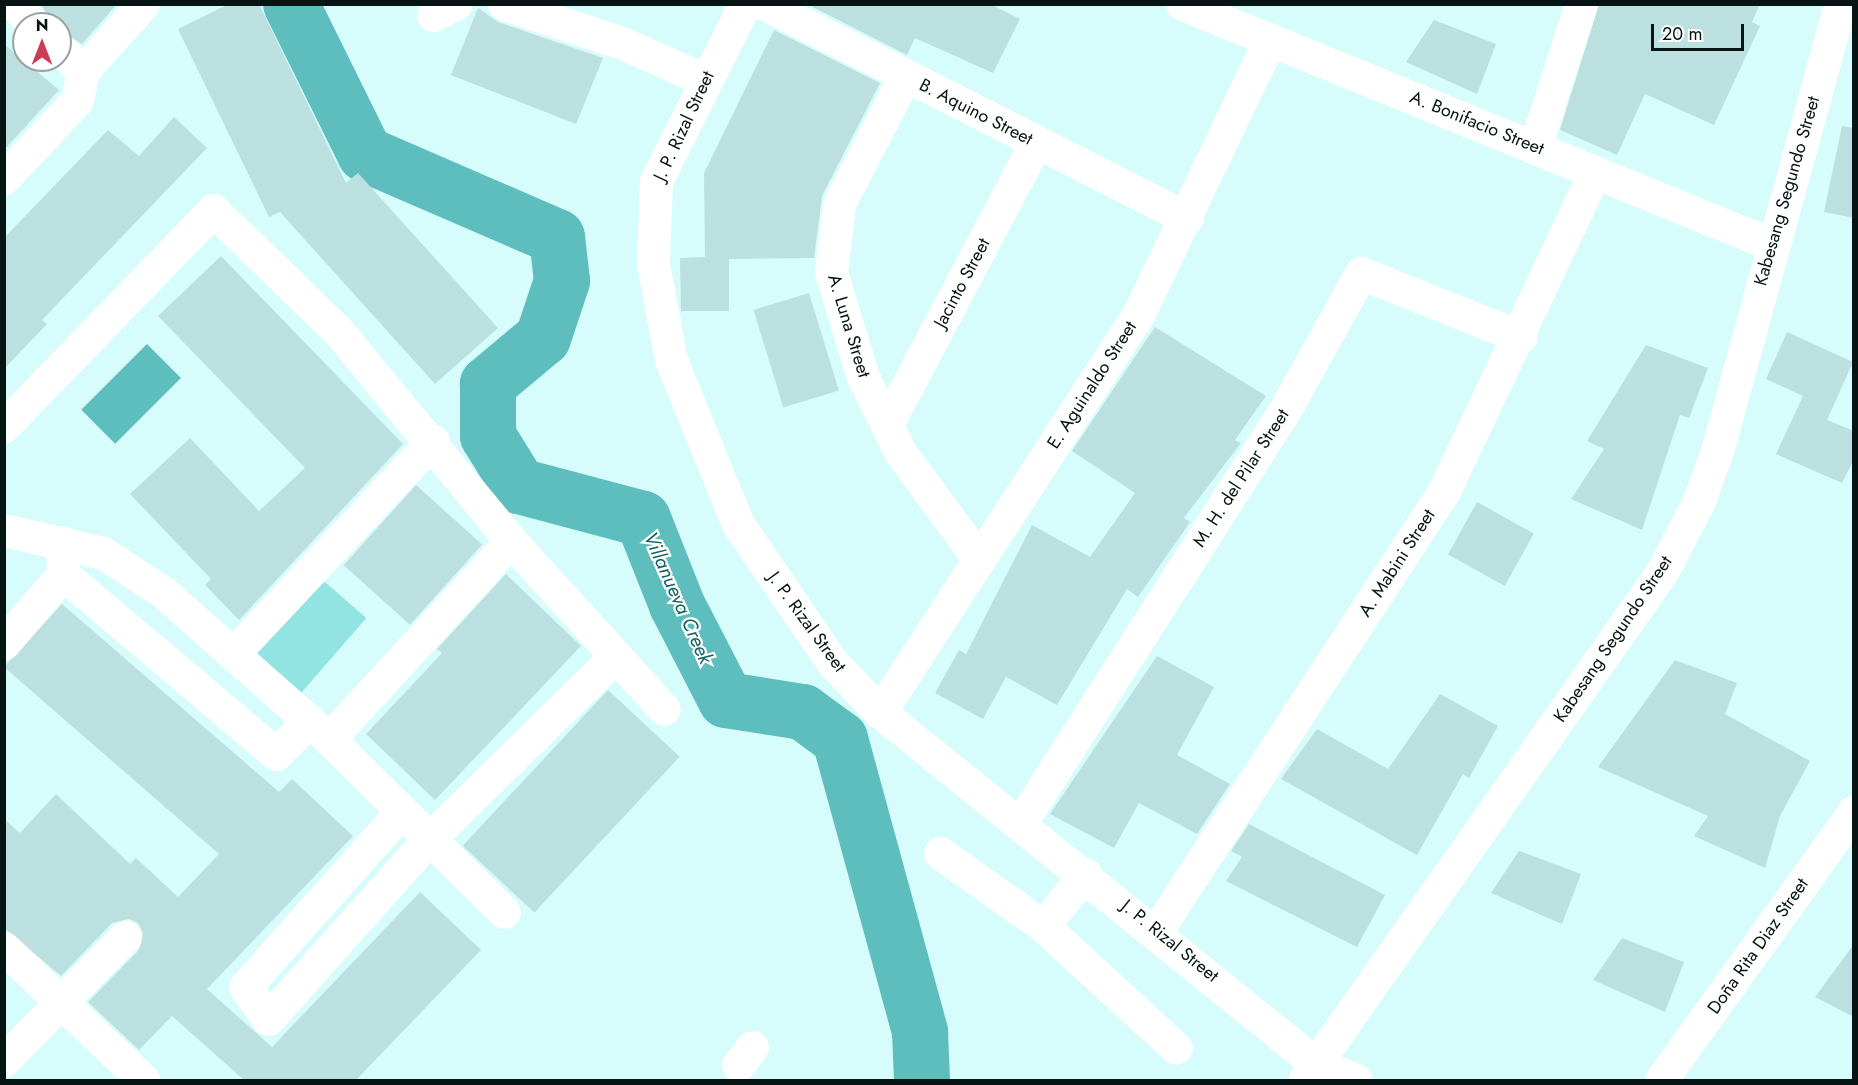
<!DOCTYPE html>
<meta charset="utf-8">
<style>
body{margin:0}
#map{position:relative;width:1858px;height:1085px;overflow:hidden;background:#d6fcfb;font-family:Jost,sans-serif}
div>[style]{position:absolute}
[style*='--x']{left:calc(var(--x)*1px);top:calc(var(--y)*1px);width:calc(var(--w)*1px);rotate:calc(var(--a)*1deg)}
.green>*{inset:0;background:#92e4e3;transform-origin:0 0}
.water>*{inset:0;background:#5ebebd;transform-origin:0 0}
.river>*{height:56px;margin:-28px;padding:0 28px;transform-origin:28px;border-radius:28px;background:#5ebebd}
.building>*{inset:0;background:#bbe0df;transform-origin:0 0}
.minor>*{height:33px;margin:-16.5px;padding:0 16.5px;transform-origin:16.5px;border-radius:16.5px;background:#fff}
span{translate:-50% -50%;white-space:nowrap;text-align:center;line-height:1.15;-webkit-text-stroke:4.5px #fff;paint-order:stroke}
.street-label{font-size:18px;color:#061414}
.water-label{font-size:20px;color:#136464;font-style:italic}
.frame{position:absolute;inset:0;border:6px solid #061414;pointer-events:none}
.north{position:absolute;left:12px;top:12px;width:60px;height:60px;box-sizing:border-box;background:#fff;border:2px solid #9ba1a1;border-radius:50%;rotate:0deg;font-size:16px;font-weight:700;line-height:24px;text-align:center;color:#061414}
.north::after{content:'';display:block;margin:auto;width:21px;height:27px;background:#cc3c54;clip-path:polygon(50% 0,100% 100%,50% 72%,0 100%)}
.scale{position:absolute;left:1651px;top:24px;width:93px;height:27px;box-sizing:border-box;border:3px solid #061414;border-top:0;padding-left:8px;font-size:18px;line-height:21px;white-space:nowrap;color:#061414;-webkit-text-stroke:4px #fff;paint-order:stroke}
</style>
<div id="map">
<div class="green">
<div style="left:318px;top:576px;width:64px;height:111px;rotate:41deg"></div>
</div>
<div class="water">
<div style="left:147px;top:344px;width:48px;height:93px;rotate:45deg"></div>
</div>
<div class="river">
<div style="--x:291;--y:4;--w:167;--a:63.7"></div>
<div style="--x:365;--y:154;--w:209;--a:23.4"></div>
<div style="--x:557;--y:237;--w:44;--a:83.5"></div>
<div style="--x:562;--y:281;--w:60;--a:108.4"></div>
<div style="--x:543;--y:338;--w:72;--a:140.1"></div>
<div style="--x:488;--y:384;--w:52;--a:90"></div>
<div style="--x:488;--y:436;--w:59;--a:58.2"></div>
<div style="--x:519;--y:486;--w:128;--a:14.9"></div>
<div style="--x:643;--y:519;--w:92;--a:68.4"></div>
<div style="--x:677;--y:605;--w:107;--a:62.7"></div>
<div style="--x:726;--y:700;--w:78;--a:8.9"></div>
<div style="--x:803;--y:712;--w:46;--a:36.1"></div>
<div style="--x:840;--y:739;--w:304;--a:74.7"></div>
<div style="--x:920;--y:1032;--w:48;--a:87.6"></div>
</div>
<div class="building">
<div style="clip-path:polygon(41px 4px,117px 4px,82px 44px,60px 31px,60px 24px,52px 24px)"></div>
<div style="clip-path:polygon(229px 4px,259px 4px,346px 183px,358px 173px,498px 328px,435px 384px,280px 212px,269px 217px,178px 29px)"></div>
<div style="clip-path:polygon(807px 4px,990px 4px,1020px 19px,993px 73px,915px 38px,907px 55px)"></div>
<div style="clip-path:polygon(1599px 4px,1760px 4px,1752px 22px,1760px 26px,1714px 125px,1645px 94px,1617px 155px,1560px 130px)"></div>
<div style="clip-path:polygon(478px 8px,498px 22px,603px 58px,576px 124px,451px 75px)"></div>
<div style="clip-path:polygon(1434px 20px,1496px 44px,1477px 94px,1406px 62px)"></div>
<div style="clip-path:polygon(774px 30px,880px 83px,822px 196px,814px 258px,729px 259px,729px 311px,681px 311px,680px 258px,705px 257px,704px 173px)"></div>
<div style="clip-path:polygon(4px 44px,59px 90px,4px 150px)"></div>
<div style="clip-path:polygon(174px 117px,207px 148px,42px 320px,47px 324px,4px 369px,4px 238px,108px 130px,139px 156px)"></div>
<div style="clip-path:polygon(1842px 126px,1854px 128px,1854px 218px,1824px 212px)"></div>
<div style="clip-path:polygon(221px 256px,403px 444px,239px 620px,205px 585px,211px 579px,130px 494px,190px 438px,259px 511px,305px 468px,158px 316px)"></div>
<div style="left:809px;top:293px;width:102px;height:58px;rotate:73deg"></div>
<div style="clip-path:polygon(1155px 327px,1266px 396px,1235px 440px,1241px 443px,1184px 518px,1190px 522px,1138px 597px,1127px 589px,1057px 705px,1006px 677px,983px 719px,935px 693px,959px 650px,966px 654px,1032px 525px,1090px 557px,1135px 493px,1072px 451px)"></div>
<div style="clip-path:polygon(1787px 332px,1853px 362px,1827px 420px,1854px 431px,1854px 459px,1842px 483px,1776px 454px,1803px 396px,1766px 379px)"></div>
<div style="clip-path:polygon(1646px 345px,1708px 368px,1689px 418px,1680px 415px,1642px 530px,1571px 499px,1604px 449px,1587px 441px)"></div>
<div style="left:416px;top:485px;width:89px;height:108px;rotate:42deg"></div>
<div style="left:1477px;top:502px;width:65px;height:60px;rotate:29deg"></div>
<div style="clip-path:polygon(506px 574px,581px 646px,435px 800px,366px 734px,442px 653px,437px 649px)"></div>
<div style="clip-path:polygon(62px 604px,279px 792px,292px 779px,353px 836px,207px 989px,272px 1047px,420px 892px,481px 950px,356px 1080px,244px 1080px,172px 1016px,139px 1050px,88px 1002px,139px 950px,143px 933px,138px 923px,129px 919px,112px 923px,61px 976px,4px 928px,4px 819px,20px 833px,56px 794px,130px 864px,136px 858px,178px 897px,219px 854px,4px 667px)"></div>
<div style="clip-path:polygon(1157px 656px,1214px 687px,1177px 755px,1230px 784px,1197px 834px,1139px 803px,1114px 848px,1050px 814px)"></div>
<div style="clip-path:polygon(1675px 660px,1737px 683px,1725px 714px,1810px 761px,1780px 816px,1765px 868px,1694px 836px,1708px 816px,1598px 767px)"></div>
<div style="left:608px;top:690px;width:98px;height:213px;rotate:43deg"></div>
<div style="clip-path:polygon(1440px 694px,1498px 726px,1469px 778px,1463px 774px,1417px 855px,1281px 779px,1317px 729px,1388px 769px)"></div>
<div style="clip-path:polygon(1249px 824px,1385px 895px,1357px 947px,1226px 881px,1242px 857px,1231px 851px)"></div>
<div style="clip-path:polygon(1519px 851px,1581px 874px,1562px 924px,1491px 893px)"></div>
<div style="clip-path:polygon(1622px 938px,1684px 962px,1665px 1012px,1593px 980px)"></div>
<div style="clip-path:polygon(1854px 944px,1854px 1017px,1815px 997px)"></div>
</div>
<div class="minor">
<div style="--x:14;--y:4;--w:28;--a:45"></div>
<div style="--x:504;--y:4;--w:124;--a:18.3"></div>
<div style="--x:622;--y:43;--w:91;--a:24"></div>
<div style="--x:745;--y:4;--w:198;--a:116.7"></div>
<div style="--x:656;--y:181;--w:82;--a:92.1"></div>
<div style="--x:653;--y:263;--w:99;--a:79.5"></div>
<div style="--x:671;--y:360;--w:177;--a:67.8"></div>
<div style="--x:738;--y:524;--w:167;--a:55.7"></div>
<div style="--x:832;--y:662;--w:69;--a:46.2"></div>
<div style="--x:880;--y:712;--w:559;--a:38.9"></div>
<div style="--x:1315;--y:1063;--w:44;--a:22.5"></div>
<div style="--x:765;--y:4;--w:473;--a:26.9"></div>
<div style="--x:1182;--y:4;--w:636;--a:22.17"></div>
<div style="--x:433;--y:15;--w:25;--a:-26"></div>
<div style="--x:60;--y:49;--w:32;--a:44"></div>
<div style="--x:905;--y:76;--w:144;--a:117.3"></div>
<div style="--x:839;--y:204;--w:68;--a:96.7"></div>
<div style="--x:831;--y:272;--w:110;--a:73.1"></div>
<div style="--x:863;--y:377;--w:84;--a:63.7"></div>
<div style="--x:900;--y:452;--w:133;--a:53.6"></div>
<div style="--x:1535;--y:147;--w:150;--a:-72.2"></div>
<div style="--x:4;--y:178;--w:107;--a:-46.9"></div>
<div style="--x:77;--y:100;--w:30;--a:-78"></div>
<div style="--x:83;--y:71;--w:90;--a:-48.2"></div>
<div style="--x:887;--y:424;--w:319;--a:-62.1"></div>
<div style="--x:4;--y:426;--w:301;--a:-45.9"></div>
<div style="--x:213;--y:210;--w:174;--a:44.1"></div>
<div style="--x:338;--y:331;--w:272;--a:50.5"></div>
<div style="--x:511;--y:541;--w:227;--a:47.7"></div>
<div style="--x:4;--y:530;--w:102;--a:13.1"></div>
<div style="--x:103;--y:553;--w:72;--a:33"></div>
<div style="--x:163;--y:592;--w:222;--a:41.5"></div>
<div style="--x:329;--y:739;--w:246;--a:44.7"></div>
<div style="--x:62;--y:542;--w:32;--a:88"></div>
<div style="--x:63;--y:574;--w:279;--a:40.2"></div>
<div style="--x:276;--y:754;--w:47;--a:-45"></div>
<div style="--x:4;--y:643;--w:91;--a:-49.5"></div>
<div style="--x:234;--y:653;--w:291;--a:-46.9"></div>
<div style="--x:880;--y:712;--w:471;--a:-57"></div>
<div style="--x:1137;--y:317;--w:308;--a:-64.4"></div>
<div style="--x:329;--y:739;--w:269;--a:-47.4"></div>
<div style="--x:400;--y:813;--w:233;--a:131.7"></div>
<div style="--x:245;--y:987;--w:39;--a:54"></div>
<div style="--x:268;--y:1019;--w:239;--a:-48.2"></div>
<div style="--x:427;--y:841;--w:264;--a:-44.4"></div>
<div style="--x:1020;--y:824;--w:496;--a:-57.4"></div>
<div style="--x:1287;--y:406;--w:152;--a:-60.9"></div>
<div style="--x:1361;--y:273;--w:172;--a:21.8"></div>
<div style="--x:940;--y:853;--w:126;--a:35.3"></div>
<div style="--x:1043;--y:926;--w:180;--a:42.5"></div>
<div style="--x:1043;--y:926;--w:67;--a:-51.1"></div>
<div style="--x:1157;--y:930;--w:524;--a:-56.83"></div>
<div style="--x:1444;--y:491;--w:353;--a:-64.7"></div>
<div style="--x:4;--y:948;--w:192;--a:43.5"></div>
<div style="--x:4;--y:1060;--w:173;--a:-45.5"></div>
<div style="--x:738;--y:1065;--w:23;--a:-52"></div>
<div style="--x:1305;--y:1079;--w:620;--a:-54.85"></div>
<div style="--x:1662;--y:572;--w:78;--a:-62.4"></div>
<div style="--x:1698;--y:503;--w:55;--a:-69.9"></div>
<div style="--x:1717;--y:451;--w:456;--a:-74.6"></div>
<div style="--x:1838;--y:11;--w:10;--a:-45"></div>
<div style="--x:1661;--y:1080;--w:331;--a:-54.3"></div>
</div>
<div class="street-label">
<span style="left:976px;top:112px;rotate:27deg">B. Aquino Street</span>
<span style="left:1477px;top:123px;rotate:22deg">A. Bonifacio Street</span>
<span style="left:684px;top:126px;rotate:-65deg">J. P. Rizal Street</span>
<span style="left:1787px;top:191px;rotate:-74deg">Kabesang Segundo Street</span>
<span style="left:962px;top:283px;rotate:-62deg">Jacinto Street</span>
<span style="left:849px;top:326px;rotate:73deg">A. Luna Street</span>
<span style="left:1092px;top:385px;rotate:-57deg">E. Aguinaldo Street</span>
<span style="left:1241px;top:478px;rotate:-57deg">M. H. del Pilar Street</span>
<span style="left:1397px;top:563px;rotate:-57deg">A. Mabini Street</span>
<span style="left:807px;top:622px;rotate:54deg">J. P. Rizal Street</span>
<span style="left:1613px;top:639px;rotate:-56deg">Kabesang Segundo Street</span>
<span style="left:1170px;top:941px;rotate:39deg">J. P. Rizal Street</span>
<span style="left:1758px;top:946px;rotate:-55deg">Doña Rita Diaz Street</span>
</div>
<div class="water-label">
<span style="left:678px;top:598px;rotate:66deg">Villanueva Creek</span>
</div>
<div class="frame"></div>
<div class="north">N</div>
<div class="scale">20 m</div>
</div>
